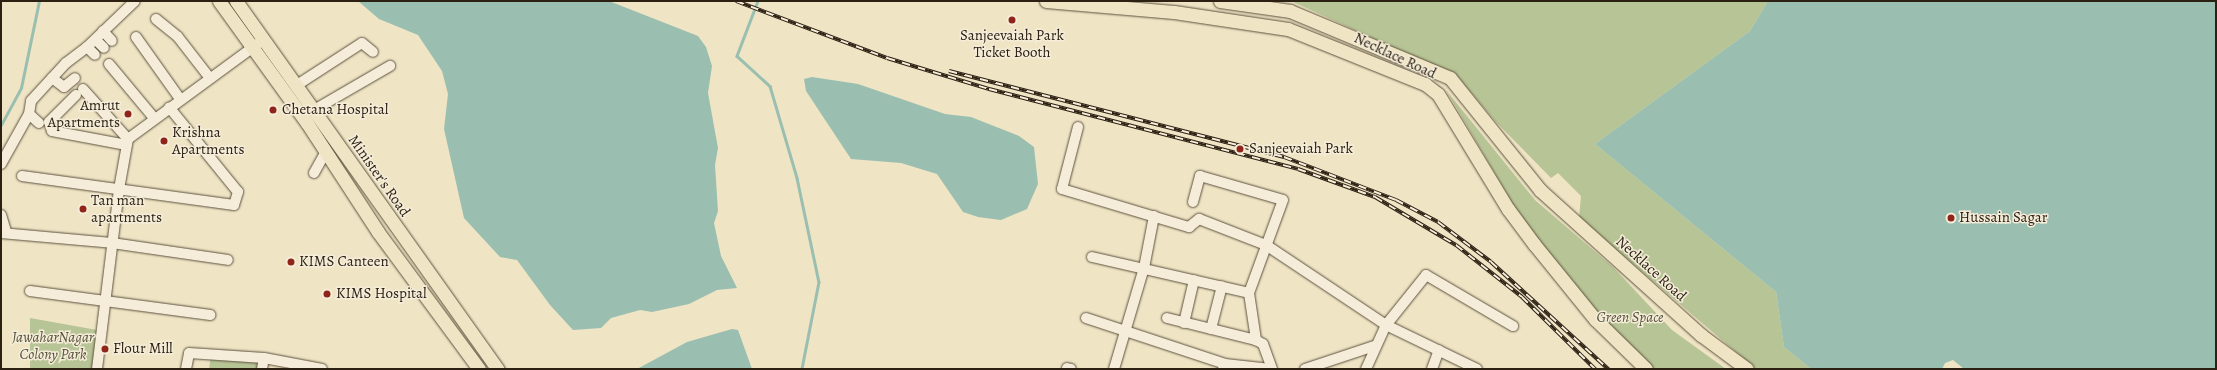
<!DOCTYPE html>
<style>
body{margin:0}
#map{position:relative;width:2217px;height:370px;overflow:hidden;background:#efe4c4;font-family:Alegreya,serif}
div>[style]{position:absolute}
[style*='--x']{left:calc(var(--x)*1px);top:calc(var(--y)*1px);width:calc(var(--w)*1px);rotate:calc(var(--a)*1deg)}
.green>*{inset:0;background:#b7c495}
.water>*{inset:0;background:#9abfb1}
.stream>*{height:2.5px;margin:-1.25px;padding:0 1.25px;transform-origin:1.25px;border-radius:1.25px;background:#9abfb1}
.roads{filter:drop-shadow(0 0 1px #5c513e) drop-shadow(0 0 1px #5c513e)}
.minor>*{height:10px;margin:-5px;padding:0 5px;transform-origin:5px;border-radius:5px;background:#f5edd9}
.major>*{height:13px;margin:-6.5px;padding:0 6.5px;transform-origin:6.5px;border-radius:6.5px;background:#efe4c4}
.rail>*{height:4px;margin-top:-2px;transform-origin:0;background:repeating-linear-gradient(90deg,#f5edd9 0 8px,#2b2012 0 16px);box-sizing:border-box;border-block:1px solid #2b2012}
.dots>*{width:11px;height:11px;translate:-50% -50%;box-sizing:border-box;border:2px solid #f5edd9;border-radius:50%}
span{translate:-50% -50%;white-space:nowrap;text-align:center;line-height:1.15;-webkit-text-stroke:3px #f5edd9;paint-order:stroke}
.poi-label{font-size:15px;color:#2b2012}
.right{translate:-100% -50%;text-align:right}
.left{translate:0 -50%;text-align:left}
.street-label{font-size:15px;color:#2b2012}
.park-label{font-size:15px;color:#555139;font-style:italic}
.frame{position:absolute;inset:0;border:2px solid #2b2012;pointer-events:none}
</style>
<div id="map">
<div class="green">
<div style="clip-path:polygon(1291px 1px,1768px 1px,1750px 31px,1595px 144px,1776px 292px,1784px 347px,1811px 369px,1756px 369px,1579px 218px,1581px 196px,1558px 173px,1551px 178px,1495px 121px,1458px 77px)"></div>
<div style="clip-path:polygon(1446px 90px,1535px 200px,1613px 267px,1672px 330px,1726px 369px,1653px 369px,1614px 333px,1524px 223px)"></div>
<div style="clip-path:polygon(30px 318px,97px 330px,94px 369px,30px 369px)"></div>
<div style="clip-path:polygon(211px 355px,260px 359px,258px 369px,209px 369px)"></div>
</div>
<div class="water">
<div style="clip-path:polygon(358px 1px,609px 1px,698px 36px,706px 47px,712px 66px,708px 93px,718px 148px,715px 165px,718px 211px,714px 223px,721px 256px,737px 288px,717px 290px,689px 304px,652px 312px,640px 310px,611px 318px,601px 328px,573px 330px,550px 305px,517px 260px,500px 257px,464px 218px,444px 129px,448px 94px,442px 71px,418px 35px,379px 19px)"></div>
<div style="clip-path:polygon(1768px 1px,2216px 1px,2216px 369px,1964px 369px,1953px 360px,1945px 363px,1942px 369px,1811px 369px,1784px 347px,1776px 292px,1595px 144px,1750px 31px)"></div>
<div style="clip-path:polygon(812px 77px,858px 84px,945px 114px,971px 117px,1019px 136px,1034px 147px,1038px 184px,1027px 209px,1001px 220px,978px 217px,963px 212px,937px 174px,901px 163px,851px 159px,806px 91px,804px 79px)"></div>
<div style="clip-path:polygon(732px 329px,738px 330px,752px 369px,637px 369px,687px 342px)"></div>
</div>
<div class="stream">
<div style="--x:758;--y:1;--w:59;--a:110.9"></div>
<div style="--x:737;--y:56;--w:45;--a:42.3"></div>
<div style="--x:770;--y:86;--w:96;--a:73.6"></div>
<div style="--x:797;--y:178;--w:106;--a:78.1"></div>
<div style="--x:819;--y:282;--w:89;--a:101.1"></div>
<div style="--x:1;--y:125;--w:42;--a:-61.6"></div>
<div style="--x:21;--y:88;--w:89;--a:-78.3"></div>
</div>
<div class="roads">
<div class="minor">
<div style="--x:156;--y:19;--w:28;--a:39"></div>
<div style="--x:178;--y:37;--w:51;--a:52.2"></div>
<div style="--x:103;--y:31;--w:13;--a:48"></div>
<div style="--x:136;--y:37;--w:76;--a:54.6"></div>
<div style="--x:96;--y:40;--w:11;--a:45"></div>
<div style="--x:87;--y:47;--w:66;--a:-43.8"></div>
<div style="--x:109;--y:64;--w:70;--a:50.2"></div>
<div style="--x:52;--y:78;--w:15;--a:37"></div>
<div style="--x:64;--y:87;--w:14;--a:-39"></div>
<div style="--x:297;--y:85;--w:77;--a:-32.9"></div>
<div style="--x:362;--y:43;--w:14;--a:39"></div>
<div style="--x:83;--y:89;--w:67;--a:48"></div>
<div style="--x:76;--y:95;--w:38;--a:135"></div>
<div style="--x:49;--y:122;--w:9;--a:72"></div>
<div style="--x:52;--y:131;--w:76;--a:10.6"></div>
<div style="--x:314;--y:110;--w:88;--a:-30.1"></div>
<div style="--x:39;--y:123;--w:13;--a:-138"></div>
<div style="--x:29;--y:114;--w:13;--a:-81"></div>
<div style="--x:31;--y:101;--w:52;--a:-47.4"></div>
<div style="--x:66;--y:63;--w:26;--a:-37"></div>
<div style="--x:87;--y:47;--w:11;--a:45"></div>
<div style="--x:1078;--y:127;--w:64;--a:104.5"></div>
<div style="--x:1062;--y:189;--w:133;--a:16.7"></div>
<div style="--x:1189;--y:227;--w:13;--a:-39"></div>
<div style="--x:1199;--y:219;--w:72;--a:21.2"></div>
<div style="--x:1266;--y:245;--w:144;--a:33.7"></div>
<div style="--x:1386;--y:325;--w:101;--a:25.8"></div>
<div style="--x:1;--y:164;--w:57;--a:-60.8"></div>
<div style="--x:314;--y:173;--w:25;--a:-61"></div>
<div style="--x:22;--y:176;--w:214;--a:7.8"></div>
<div style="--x:234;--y:205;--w:14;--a:-73"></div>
<div style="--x:238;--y:192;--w:109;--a:-129.1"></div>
<div style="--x:1193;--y:202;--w:27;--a:-75"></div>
<div style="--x:1200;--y:176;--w:86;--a:16.1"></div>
<div style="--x:1283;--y:200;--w:99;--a:110.1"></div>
<div style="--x:1249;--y:293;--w:48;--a:81.5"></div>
<div style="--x:1256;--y:340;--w:8;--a:30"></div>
<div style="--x:1263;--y:344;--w:27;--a:70"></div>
<div style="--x:1;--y:215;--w:17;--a:73"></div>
<div style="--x:1;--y:233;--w:111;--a:5.1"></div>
<div style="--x:112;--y:243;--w:117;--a:8.3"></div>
<div style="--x:1092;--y:257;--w:161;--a:12.9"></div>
<div style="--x:30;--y:291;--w:182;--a:7.6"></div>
<div style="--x:1086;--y:318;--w:146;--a:18.3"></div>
<div style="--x:1167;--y:318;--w:92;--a:13.9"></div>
<div style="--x:1184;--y:323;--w:44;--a:-76.9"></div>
<div style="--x:1211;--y:329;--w:44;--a:-75.7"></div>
<div style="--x:1067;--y:368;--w:4;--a:14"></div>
<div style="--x:97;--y:369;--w:181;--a:-83"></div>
<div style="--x:119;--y:189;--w:51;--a:-79.8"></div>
<div style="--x:128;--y:139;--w:169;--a:-36.3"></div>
<div style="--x:186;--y:369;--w:16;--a:-79"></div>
<div style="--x:189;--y:353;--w:75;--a:3.8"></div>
<div style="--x:264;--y:358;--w:59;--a:10.7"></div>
<div style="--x:262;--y:369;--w:11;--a:-80"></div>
<div style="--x:1114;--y:369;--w:105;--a:-73.5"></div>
<div style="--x:1144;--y:268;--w:53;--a:-79.1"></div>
<div style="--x:1223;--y:369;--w:5;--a:-68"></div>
<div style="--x:1225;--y:364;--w:46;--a:6.2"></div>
<div style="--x:1305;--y:369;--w:73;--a:-18.4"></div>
<div style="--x:1366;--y:369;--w:48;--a:-65.6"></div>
<div style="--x:1386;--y:325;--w:64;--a:-51.3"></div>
<div style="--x:1426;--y:275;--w:101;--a:30.4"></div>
<div style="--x:1432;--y:369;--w:20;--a:-70"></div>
</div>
<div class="major">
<div style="--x:219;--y:1;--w:150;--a:54.2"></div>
<div style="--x:307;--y:123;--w:130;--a:56.9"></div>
<div style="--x:378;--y:232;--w:170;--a:53.6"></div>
<div style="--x:236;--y:1;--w:452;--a:54.6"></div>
<div style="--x:1046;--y:1;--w:128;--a:4.9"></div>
<div style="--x:1174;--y:12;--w:115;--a:8.5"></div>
<div style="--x:1288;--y:29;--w:148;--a:21.9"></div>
<div style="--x:1425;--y:84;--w:16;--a:38"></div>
<div style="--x:1438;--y:94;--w:135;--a:58.7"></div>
<div style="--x:1508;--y:209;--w:44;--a:53.4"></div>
<div style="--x:1534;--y:244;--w:97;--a:50.9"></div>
<div style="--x:1595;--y:319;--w:71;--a:44.4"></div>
<div style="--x:1220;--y:1;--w:71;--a:8.1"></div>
<div style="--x:1290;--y:11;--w:173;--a:22.7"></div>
<div style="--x:1450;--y:78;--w:144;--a:51.2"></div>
<div style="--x:1540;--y:190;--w:217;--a:42"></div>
<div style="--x:1701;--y:335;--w:57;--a:36.5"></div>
</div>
</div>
<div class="rail">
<div style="--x:736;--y:1;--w:161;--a:20.7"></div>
<div style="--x:887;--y:58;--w:107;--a:16.9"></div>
<div style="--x:989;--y:89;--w:319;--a:14.5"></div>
<div style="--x:1298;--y:169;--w:82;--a:20"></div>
<div style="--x:1375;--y:197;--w:94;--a:30.7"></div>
<div style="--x:1456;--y:245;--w:84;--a:38.2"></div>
<div style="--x:1522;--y:297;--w:103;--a:44.6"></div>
<div style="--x:949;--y:71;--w:346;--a:14.4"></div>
<div style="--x:1284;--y:157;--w:120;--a:21"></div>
<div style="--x:1396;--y:200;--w:47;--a:27.6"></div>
<div style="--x:1438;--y:222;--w:66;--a:37"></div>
<div style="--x:1491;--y:262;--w:159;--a:42.4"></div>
</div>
<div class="dots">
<div style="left:1012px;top:20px;background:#8f2418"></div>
<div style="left:273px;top:110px;background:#8f2418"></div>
<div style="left:128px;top:114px;background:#8f2418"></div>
<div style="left:164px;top:141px;background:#8f2418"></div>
<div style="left:1240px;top:149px;background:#8f2418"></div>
<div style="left:83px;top:209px;background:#8f2418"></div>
<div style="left:1951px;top:218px;background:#8f2418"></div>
<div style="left:291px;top:262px;background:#8f2418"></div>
<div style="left:327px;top:294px;background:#8f2418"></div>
<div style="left:105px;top:349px;background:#8f2418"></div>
</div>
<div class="poi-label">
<span style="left:1012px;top:44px">Sanjeevaiah Park<br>Ticket Booth</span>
<span class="right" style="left:120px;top:114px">Amrut<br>Apartments</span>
<span class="left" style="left:282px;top:110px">Chetana Hospital</span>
<span class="left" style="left:172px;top:141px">Krishna<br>Apartments</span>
<span class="left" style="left:1249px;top:149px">Sanjeevaiah Park</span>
<span class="left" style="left:91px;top:209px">Tan man<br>apartments</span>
<span class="left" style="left:1959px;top:218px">Hussain Sagar</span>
<span class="left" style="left:299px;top:262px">KIMS Canteen</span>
<span class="left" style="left:336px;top:294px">KIMS Hospital</span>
<span class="left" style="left:113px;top:349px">Flour Mill</span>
</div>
<div class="street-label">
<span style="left:1395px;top:56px;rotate:25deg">Necklace Road</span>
<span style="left:379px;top:176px;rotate:55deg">Minister's Road</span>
<span style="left:1651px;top:269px;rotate:42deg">Necklace Road</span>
</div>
<div class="park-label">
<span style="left:1630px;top:318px">Green Space</span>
<span style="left:53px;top:346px">JawaharNagar<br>Colony Park</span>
</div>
<div class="frame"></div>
</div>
